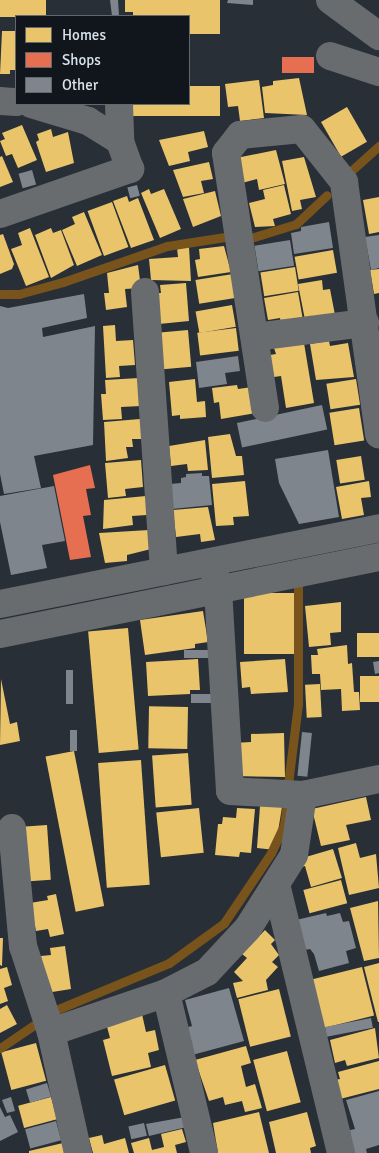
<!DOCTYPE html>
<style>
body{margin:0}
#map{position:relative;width:379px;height:1153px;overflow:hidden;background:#282f37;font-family:Signika,sans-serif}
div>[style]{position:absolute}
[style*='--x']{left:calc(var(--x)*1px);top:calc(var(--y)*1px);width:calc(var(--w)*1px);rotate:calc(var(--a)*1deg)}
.homes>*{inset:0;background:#e9c46a;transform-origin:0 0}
.shops>*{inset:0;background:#e76f51;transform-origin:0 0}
.stream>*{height:9px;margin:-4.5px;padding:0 4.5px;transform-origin:4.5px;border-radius:4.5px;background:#78531b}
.building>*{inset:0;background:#7f858c;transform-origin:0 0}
.minor>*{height:28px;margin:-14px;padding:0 14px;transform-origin:14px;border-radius:14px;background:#696c6f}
span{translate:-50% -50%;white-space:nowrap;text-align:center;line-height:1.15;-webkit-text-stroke:5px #10161c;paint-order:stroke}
.legend{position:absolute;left:15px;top:15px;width:175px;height:90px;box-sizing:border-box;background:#10161c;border:1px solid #61686f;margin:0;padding:6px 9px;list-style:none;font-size:15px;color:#dae2ec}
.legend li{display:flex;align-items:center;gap:10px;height:25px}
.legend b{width:25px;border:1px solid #61686f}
</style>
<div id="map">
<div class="homes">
<div style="left:0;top:0;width:46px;height:17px"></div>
<div style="clip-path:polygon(125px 0,220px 0,220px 34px,189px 34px,189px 16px,133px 16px,133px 12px,125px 12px)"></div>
<div style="clip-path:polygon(2px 31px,16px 31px,16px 70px,10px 70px,10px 74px,0 74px)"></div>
<div style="clip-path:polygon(299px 78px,307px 115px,265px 113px,262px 87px,273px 85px,273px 81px)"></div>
<div style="clip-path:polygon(259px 80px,264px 118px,240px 121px,238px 106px,228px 107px,225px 84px)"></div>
<div style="clip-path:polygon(189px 86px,220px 86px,220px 116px,131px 116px,131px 104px,189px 104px)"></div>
<div style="left:347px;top:107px;width:40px;height:30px;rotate:60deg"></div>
<div style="clip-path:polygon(22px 125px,37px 160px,18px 168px,12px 154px,6px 156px,0 141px,5px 139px,2px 133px)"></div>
<div style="clip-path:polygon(51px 129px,53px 137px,68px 132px,74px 163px,46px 172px,36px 142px,39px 140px,37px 134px)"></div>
<div style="clip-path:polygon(204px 131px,208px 147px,188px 152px,190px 161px,169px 166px,159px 140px)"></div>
<div style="clip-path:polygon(276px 150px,285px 184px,259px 190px,257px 179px,242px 183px,236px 158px)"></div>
<div style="clip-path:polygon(2px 156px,13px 182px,0 187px,0 157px)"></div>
<div style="clip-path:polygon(304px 157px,316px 197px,300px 200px,302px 209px,292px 211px,282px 161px)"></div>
<div style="clip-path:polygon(209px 162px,213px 179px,201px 181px,204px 193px,183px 197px,173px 170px)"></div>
<div style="clip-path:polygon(284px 185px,291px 214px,273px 219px,275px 226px,255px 227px,249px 203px,265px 199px,263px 190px)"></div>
<div style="clip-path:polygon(149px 189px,151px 194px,164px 189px,181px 229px,160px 238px,141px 193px)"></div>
<div style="clip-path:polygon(215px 191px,221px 216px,193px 227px,183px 199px)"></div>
<div style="clip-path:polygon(127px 196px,129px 202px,138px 198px,154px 240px,131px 248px,113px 201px)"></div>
<div style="clip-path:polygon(379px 197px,379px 232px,369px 234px,363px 200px)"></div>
<div style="left:112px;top:202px;width:48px;height:26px;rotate:70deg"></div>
<div style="clip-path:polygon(84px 212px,102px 255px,77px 266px,62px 230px,75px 224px,72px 217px)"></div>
<div style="clip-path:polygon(30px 228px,49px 277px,26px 286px,11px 249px,22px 245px,18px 233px)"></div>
<div style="clip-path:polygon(51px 228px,53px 233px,61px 230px,74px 265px,51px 278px,35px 235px)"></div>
<div style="clip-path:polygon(3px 234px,14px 264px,12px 269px,0 274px,0 235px)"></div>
<div style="clip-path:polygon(224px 246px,231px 272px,198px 277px,195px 260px,200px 259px,199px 249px)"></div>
<div style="clip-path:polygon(189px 247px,191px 281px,151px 280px,149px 259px,178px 257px,177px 248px)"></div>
<div style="left:333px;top:250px;width:23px;height:39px;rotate:80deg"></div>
<div style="clip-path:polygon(138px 265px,141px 288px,125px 289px,127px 307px,106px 310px,104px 293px,109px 293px,107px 273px)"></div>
<div style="left:295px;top:267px;width:24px;height:35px;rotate:81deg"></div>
<div style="clip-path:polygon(379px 269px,379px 293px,374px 294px,370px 270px)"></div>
<div style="left:233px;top:274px;width:24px;height:38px;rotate:81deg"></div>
<div style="clip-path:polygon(322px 280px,323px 290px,330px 289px,335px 315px,305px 320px,298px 284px)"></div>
<div style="clip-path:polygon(186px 283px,189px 321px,159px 324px,156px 293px,161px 293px,160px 285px)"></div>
<div style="clip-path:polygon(298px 292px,303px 320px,281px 324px,280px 318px,268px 320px,264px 298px)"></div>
<div style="left:232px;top:305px;width:22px;height:37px;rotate:80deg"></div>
<div style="clip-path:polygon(115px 325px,116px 341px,133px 340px,135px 365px,119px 366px,120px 377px,106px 378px,103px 326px)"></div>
<div style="left:236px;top:328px;width:23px;height:39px;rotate:83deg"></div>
<div style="left:188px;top:330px;width:37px;height:31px;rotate:85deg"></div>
<div style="clip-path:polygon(329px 341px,330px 346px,348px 343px,354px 377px,316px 380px,310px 344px)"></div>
<div style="clip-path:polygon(304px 343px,314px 403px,286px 408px,281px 376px,274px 377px,270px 355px,276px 354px,274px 348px)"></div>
<div style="clip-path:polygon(139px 378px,141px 406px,121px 407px,122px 419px,103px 420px,101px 394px,106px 394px,105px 380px)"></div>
<div style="clip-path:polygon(195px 379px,197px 402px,205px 401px,206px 417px,180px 419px,180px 415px,172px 416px,169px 382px)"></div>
<div style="left:356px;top:379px;width:26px;height:30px;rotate:81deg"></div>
<div style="clip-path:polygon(237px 385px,238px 389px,252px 387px,256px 413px,221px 419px,219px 402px,214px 403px,212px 388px)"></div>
<div style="left:359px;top:408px;width:33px;height:30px;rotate:81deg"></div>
<div style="clip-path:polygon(140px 419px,143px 439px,132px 439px,133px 447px,126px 447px,128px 458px,106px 461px,104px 422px)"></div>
<div style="clip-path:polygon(230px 434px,236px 456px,242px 456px,244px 475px,212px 478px,208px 437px)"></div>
<div style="clip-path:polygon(205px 440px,208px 470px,188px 471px,187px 464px,171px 466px,169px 446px)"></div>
<div style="left:361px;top:456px;width:24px;height:25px;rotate:81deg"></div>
<div style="clip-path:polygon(141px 460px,143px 487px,125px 489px,126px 496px,108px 498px,105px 463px)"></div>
<div style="clip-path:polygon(245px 481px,249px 516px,233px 517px,234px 525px,216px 526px,212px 484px)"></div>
<div style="clip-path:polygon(369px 481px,371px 497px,361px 498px,364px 515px,342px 519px,336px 487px)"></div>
<div style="clip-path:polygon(146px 496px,147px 515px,132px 516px,133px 525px,103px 529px,104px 500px)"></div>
<div style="clip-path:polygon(208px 507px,215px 540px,201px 542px,200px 534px,176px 537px,173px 510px)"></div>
<div style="clip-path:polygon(149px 530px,151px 549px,127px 555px,127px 561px,105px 563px,99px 533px)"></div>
<div style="left:295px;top:593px;width:61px;height:51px;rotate:90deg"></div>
<div style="clip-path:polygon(341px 602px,341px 632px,330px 633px,331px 645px,309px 647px,305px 606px)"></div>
<div style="clip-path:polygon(203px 611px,208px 642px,195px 644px,195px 648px,145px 655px,140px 620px)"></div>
<div style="left:128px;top:628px;width:122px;height:40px;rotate:85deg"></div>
<div style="left:379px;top:633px;width:24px;height:22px;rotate:90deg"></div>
<div style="clip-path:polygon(347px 645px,348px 664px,352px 663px,354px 692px,359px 692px,360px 710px,342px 711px,341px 689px,321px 690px,320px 674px,312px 674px,311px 655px,318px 655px,317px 649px)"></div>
<div style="clip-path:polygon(198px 659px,200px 690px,190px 690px,190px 694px,148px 696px,146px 662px)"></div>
<div style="clip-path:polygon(285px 659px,288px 692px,251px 694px,250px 687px,242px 688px,240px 662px)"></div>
<div style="left:379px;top:676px;width:26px;height:19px;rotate:90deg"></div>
<div style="clip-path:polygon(1px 679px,10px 724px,17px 722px,20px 741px,0 745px)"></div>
<div style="left:320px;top:684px;width:33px;height:15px;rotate:87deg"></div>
<div style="left:188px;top:707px;width:42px;height:39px;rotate:91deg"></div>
<div style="clip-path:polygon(284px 733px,285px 777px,234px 776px,233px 743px,251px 742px,251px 734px)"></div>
<div style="left:74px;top:751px;width:158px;height:29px;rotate:79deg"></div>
<div style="left:188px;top:753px;width:52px;height:36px;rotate:86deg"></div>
<div style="left:141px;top:760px;width:125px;height:43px;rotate:86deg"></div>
<div style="clip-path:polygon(366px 797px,371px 820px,346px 825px,350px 840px,321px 846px,312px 809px)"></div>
<div style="clip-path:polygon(260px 806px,282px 807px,275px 850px,257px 848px)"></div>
<div style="left:199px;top:808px;width:45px;height:43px;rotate:84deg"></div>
<div style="clip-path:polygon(237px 808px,255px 809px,251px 853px,240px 852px,239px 857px,215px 855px,218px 824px,222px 824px,223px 817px,236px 818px)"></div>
<div style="left:47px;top:825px;width:55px;height:25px;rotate:86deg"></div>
<div style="clip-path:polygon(356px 843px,360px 858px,376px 854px,379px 888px,349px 895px,338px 848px)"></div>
<div style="clip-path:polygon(333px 849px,342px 878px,311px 887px,305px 866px,301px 867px,299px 859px)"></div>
<div style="left:341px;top:880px;width:24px;height:39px;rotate:75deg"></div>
<div style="clip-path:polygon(56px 894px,64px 934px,50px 937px,48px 929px,36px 931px,30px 903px,48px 900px,47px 896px)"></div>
<div style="clip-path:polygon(378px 901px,379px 958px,364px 961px,350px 908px)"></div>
<div style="clip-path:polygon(265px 930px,275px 940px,271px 944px,279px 955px,272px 962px,278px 967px,266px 980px,268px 990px,237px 998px,233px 983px,243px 981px,234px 972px,247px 958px,242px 954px)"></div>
<div style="clip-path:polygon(0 938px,3px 938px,2px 966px,0 965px)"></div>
<div style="clip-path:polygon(65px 946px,71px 989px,46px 993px,41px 956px,51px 955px,50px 948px)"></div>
<div style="clip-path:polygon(379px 963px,379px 1022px,378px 1022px,364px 967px)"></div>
<div style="clip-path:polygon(7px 967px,12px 985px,4px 988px,8px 1001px,0 1004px,0 969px)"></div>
<div style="left:362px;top:967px;width:50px;height:53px;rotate:76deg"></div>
<div style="left:279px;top:989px;width:49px;height:42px;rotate:76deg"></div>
<div style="clip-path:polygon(7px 1005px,17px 1024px,0 1033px,0 1009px)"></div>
<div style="clip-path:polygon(142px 1014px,146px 1032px,155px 1030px,159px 1050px,148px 1053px,151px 1067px,112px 1076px,103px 1040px,110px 1038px,106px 1023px)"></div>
<div style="clip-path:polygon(375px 1028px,379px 1058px,347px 1066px,345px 1060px,335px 1063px,330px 1040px)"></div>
<div style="left:36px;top:1043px;width:39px;height:36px;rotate:75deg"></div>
<div style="clip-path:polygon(246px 1046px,251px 1063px,241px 1066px,246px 1087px,255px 1084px,262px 1108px,245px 1112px,242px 1101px,225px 1105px,223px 1097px,209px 1101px,195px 1060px)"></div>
<div style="left:287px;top:1051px;width:53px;height:35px;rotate:75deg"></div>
<div style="clip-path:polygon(379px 1061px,379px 1089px,340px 1099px,335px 1080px,340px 1079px,338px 1072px)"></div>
<div style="left:165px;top:1065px;width:37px;height:53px;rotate:74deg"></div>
<div style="left:51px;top:1097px;width:23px;height:34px;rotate:75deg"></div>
<div style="clip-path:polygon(259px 1112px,269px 1153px,218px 1153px,213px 1123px)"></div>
<div style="clip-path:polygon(307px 1112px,316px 1146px,310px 1148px,311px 1153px,276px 1153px,269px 1122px)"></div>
<div style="clip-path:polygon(182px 1129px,186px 1142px,175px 1145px,177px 1153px,134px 1153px,131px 1143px,149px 1138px,152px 1150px,164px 1147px,161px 1134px)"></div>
<div style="clip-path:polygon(102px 1135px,104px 1144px,125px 1138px,129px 1153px,93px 1153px,89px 1138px)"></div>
<div style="clip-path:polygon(63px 1143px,65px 1153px,29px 1153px,29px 1151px)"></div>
</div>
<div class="shops">
<div style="left:314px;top:57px;width:16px;height:32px;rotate:90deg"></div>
<div style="clip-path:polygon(90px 465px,95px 488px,86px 489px,91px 515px,83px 516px,91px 557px,70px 560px,53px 475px)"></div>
</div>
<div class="stream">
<div style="--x:351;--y:171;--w:38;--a:-42"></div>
<div style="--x:254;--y:237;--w:44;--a:-17.2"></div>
<div style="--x:296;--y:224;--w:42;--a:-43.1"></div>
<div style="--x:0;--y:294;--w:19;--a:0"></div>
<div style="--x:19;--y:294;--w:46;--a:-15.3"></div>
<div style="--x:63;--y:282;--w:110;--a:-19.1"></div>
<div style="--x:167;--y:246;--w:65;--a:-8.9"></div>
<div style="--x:288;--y:784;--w:81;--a:-82.9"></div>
<div style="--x:298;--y:704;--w:118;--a:-90"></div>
<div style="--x:56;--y:1010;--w:122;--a:-22.6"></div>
<div style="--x:169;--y:963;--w:68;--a:-36"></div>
<div style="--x:224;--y:923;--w:84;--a:-56.1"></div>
<div style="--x:271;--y:853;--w:31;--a:-65"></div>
<div style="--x:284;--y:825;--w:22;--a:-82"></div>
<div style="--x:0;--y:1048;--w:41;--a:-34.1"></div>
</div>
<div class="building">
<div style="clip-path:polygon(110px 0,118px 0,119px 16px,112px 16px)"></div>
<div style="clip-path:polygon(228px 0,253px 0,253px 5px,227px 3px)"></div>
<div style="left:32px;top:170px;width:15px;height:14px;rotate:74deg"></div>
<div style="left:137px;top:185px;width:11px;height:10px;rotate:75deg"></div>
<div style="clip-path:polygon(329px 222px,333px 248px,294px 254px,291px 233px,301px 231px,301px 227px)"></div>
<div style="clip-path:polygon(379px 235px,379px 268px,371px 270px,365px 237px)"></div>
<div style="left:290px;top:240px;width:26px;height:36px;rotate:81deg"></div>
<div style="clip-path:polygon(84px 294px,87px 318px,42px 328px,43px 337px,95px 326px,93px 445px,34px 456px,41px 488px,4px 494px,0 474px,0 306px,8px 308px)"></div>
<div style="clip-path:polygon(238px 356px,240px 371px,225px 373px,227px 384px,199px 388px,196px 362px)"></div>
<div style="left:322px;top:405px;width:25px;height:87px;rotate:78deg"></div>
<div style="clip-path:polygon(328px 450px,339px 517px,299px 524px,279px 483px,275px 459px)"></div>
<div style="clip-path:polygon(202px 473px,202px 476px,209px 476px,212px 505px,172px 509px,170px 484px,181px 483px,181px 478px,186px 477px,186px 474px)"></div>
<div style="clip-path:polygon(54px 486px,65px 541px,42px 545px,47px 568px,11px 575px,0 522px,0 496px)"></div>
<div style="left:209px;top:650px;width:8px;height:25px;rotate:90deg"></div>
<div style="clip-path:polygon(379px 661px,379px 673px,375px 674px,373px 662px)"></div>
<div style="left:66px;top:670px;width:7px;height:34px"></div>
<div style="left:211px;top:694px;width:9px;height:20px;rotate:90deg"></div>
<div style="left:70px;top:730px;width:7px;height:21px"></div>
<div style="left:302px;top:732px;width:10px;height:44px;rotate:6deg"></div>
<div style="clip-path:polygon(326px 913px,327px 916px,340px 913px,343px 922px,349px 921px,356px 948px,346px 951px,349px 963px,319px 971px,314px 954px,310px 949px,304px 950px,296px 920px)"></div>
<div style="clip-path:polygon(229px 988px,244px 1041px,192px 1055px,185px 1028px,192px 1026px,185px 1000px)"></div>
<div style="left:371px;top:1018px;width:10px;height:47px;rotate:79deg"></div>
<div style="left:47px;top:1083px;width:14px;height:22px;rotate:73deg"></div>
<div style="clip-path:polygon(379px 1091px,379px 1145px,366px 1149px,367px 1153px,353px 1153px,350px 1130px,355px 1129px,346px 1100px)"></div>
<div style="clip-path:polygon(11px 1097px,15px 1111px,7px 1113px,2px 1100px)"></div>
<div style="clip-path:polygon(0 1107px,5px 1117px,10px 1115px,18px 1132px,0 1141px)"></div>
<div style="clip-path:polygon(185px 1117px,187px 1127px,149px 1136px,146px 1124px)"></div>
<div style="left:56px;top:1121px;width:20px;height:32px;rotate:75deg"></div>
<div style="left:144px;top:1123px;width:13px;height:16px;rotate:77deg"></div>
</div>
<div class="minor">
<div style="--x:330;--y:0;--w:61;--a:36.3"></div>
<div style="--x:330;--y:56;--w:52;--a:18.1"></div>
<div style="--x:0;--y:101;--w:16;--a:4"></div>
<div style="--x:119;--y:104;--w:37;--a:88"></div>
<div style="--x:0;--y:214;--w:138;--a:-19.1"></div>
<div style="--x:130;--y:169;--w:30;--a:-110"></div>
<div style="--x:120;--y:141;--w:38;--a:-148"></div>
<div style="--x:88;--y:121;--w:59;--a:-163.4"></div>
<div style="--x:145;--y:292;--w:280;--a:86.1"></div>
<div style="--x:255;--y:337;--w:111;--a:-7.3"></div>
<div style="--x:265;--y:408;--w:258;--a:-98.7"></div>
<div style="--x:226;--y:153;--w:23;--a:-52"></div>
<div style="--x:240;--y:135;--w:62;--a:-5.5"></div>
<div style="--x:302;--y:129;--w:68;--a:51.6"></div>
<div style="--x:344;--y:182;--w:255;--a:82.1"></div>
<div style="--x:214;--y:571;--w:18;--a:77"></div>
<div style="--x:218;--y:589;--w:202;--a:86.6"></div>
<div style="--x:230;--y:791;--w:73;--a:3.1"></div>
<div style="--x:303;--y:795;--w:78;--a:-11.9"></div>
<div style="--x:0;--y:604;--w:387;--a:-11.3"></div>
<div style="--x:0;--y:634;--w:387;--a:-11.5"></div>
<div style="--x:12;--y:828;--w:119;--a:84.7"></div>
<div style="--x:23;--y:946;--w:90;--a:72"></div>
<div style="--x:276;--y:884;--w:277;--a:76.4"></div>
<div style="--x:166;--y:993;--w:164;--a:76.6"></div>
<div style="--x:78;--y:1153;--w:124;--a:-102.6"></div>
<div style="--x:51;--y:1032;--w:121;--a:-18.7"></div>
<div style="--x:166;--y:993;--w:46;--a:-27.1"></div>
<div style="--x:207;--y:972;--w:60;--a:-47"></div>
<div style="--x:248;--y:928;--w:86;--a:-57.8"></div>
<div style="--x:294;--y:855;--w:61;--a:-81.5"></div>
</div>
<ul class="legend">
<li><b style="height:14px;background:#e9c46a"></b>Homes</li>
<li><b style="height:14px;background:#e76f51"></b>Shops</li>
<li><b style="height:14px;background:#7f858c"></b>Other</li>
</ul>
</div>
